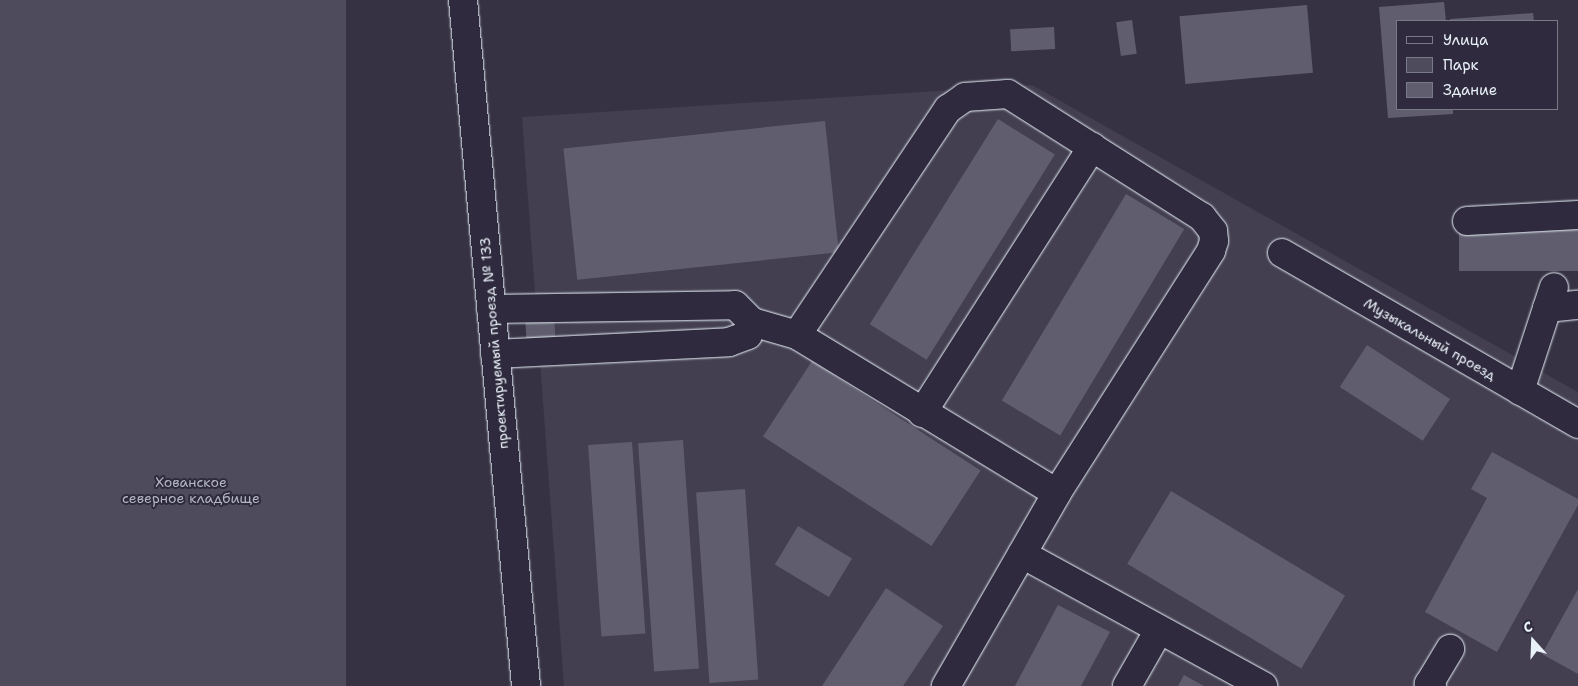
<!DOCTYPE html>
<meta charset="utf-8">
<style>
body{margin:0}
#map{position:relative;width:1578px;height:686px;overflow:hidden;background:#363244;font-family:"Shantell Sans",sans-serif}
div>[style]{position:absolute}
[style*='--x']{left:calc(var(--x)*1px);top:calc(var(--y)*1px);width:calc(var(--w)*1px);rotate:calc(var(--a)*1deg)}
.built>*{inset:0;background:#433f51}
.green>*{inset:0;background:#4d4b5c;transform-origin:0 0}
.building>*{inset:0;background:#605e6e;transform-origin:0 0}
.roads{filter:drop-shadow(0 0 1px #e8f1f8) drop-shadow(0 0 1px #e8f1f8)}
.minor>*{height:28px;margin:-14px;padding:0 14px;transform-origin:14px;border-radius:14px;background:#2f2a3d}
span{translate:-50% -50%;white-space:nowrap;text-align:center;line-height:1.15;-webkit-text-stroke:4px #2f2a3d;paint-order:stroke}
.street-label{font-size:14px;color:#e8f1f8}
.park-label{font-size:14px;color:#b2b7c1}
.legend{position:absolute;left:1396px;top:20px;width:162px;height:90px;box-sizing:border-box;background:#2f2a3d;border:1px solid #797a88;margin:0;padding:6px 9px;list-style:none;font-size:15px;color:#e8f1f8}
.legend li{display:flex;align-items:center;gap:10px;height:25px}
.legend b{width:25px;border:1px solid #797a88}
.north{position:absolute;left:1508px;top:616px;width:50px;height:50px;-webkit-text-stroke:4px #2f2a3d;paint-order:stroke;rotate:340deg;font-size:14px;font-weight:700;line-height:20px;text-align:center;color:#e8f1f8}
.north::after{content:'';display:block;margin:auto;width:18px;height:22px;background:#e8f1f8;clip-path:polygon(50% 0,100% 100%,50% 72%,0 100%)}
</style>
<div id="map">
<div class="built">
<div style="clip-path:polygon(1032px 85px,1578px 392px,1578px 686px,564px 686px,522px 117px)"></div>
</div>
<div class="green">
<div style="left:0;top:0;width:346px;height:686px"></div>
</div>
<div class="building">
<div style="clip-path:polygon(1444px 2px,1446px 21px,1397px 21px,1397px 109px,1453px 109px,1453px 114px,1388px 118px,1379px 7px)"></div>
<div style="left:1307px;top:5px;width:68px;height:128px;rotate:85deg"></div>
<div style="clip-path:polygon(1533px 13px,1534px 21px,1450px 21px,1450px 19px)"></div>
<div style="left:1132px;top:20px;width:34px;height:16px;rotate:82deg"></div>
<div style="left:1054px;top:27px;width:22px;height:44px;rotate:87deg"></div>
<div style="left:998px;top:119px;width:67px;height:242px;rotate:32deg"></div>
<div style="left:825px;top:121px;width:132px;height:263px;rotate:84deg"></div>
<div style="left:1126px;top:194px;width:68px;height:241px;rotate:31deg"></div>
<div style="left:1578px;top:226px;width:45px;height:119px;rotate:90deg"></div>
<div style="left:554px;top:313px;width:33px;height:29px;rotate:87deg"></div>
<div style="left:1367px;top:345px;width:99px;height:50px;rotate:33deg"></div>
<div style="left:812px;top:361px;width:201px;height:90px;rotate:33deg"></div>
<div style="left:683px;top:440px;width:229px;height:45px;rotate:86deg"></div>
<div style="left:632px;top:442px;width:192px;height:44px;rotate:86deg"></div>
<div style="clip-path:polygon(1492px 452px,1578px 499px,1578px 505px,1497px 652px,1425px 612px,1487px 498px,1471px 489px)"></div>
<div style="left:745px;top:489px;width:191px;height:49px;rotate:86deg"></div>
<div style="left:1171px;top:491px;width:203px;height:85px;rotate:31deg"></div>
<div style="left:798px;top:526px;width:63px;height:45px;rotate:31deg"></div>
<div style="clip-path:polygon(886px 588px,943px 626px,903px 686px,822px 686px)"></div>
<div style="clip-path:polygon(1578px 589px,1578px 674px,1542px 654px)"></div>
<div style="clip-path:polygon(1058px 605px,1110px 632px,1081px 686px,1015px 686px)"></div>
<div style="clip-path:polygon(1184px 675px,1204px 686px,1178px 686px)"></div>
</div>
<div class="roads">
<div class="minor">
<div style="--x:463;--y:0;--w:689;--a:84.75"></div>
<div style="--x:1467;--y:221;--w:111;--a:-3.1"></div>
<div style="--x:1282;--y:253;--w:342;--a:30"></div>
<div style="--x:1547;--y:308;--w:31;--a:-6"></div>
<div style="--x:491;--y:309;--w:244;--a:-0.9"></div>
<div style="--x:735;--y:305;--w:24;--a:45"></div>
<div style="--x:752;--y:322;--w:47;--a:16.1"></div>
<div style="--x:797;--y:335;--w:304;--a:31.3"></div>
<div style="--x:797;--y:335;--w:272;--a:-56.3"></div>
<div style="--x:948;--y:109;--w:21;--a:-35"></div>
<div style="--x:965;--y:97;--w:43;--a:-4"></div>
<div style="--x:1008;--y:94;--w:230;--a:32.4"></div>
<div style="--x:1202;--y:217;--w:18;--a:52"></div>
<div style="--x:1213;--y:231;--w:10;--a:84"></div>
<div style="--x:1214;--y:241;--w:10;--a:107"></div>
<div style="--x:1211;--y:251;--w:287;--a:122.5"></div>
<div style="--x:1057;--y:493;--w:223;--a:119.9"></div>
<div style="--x:495;--y:354;--w:234;--a:-2.9"></div>
<div style="--x:729;--y:342;--w:20;--a:-20"></div>
<div style="--x:748;--y:335;--w:14;--a:-73"></div>
<div style="--x:1520;--y:391;--w:109;--a:-71.9"></div>
<div style="--x:922;--y:413;--w:316;--a:-57.4"></div>
<div style="--x:1022;--y:554;--w:275;--a:28.7"></div>
<div style="--x:1127;--y:686;--w:64;--a:-60.3"></div>
<div style="--x:1432;--y:686;--w:4;--a:-146"></div>
<div style="--x:1429;--y:684;--w:41;--a:-59"></div>
</div>
</div>
<div class="street-label">
<span style="left:1430px;top:339px;rotate:30deg">Музыкальный проезд</span>
<span style="left:494px;top:343px;rotate:-95deg">проектируемый проезд № 133</span>
</div>
<div class="park-label">
<span style="left:191px;top:490px">Хованское<br>северное кладбище</span>
</div>
<ul class="legend">
<li><b style="height:6px;background:#2f2a3d"></b>Улица</li>
<li><b style="height:14px;background:#4d4b5c"></b>Парк</li>
<li><b style="height:14px;background:#605e6e"></b>Здание</li>
</ul>
<div class="north">С</div>
</div>
